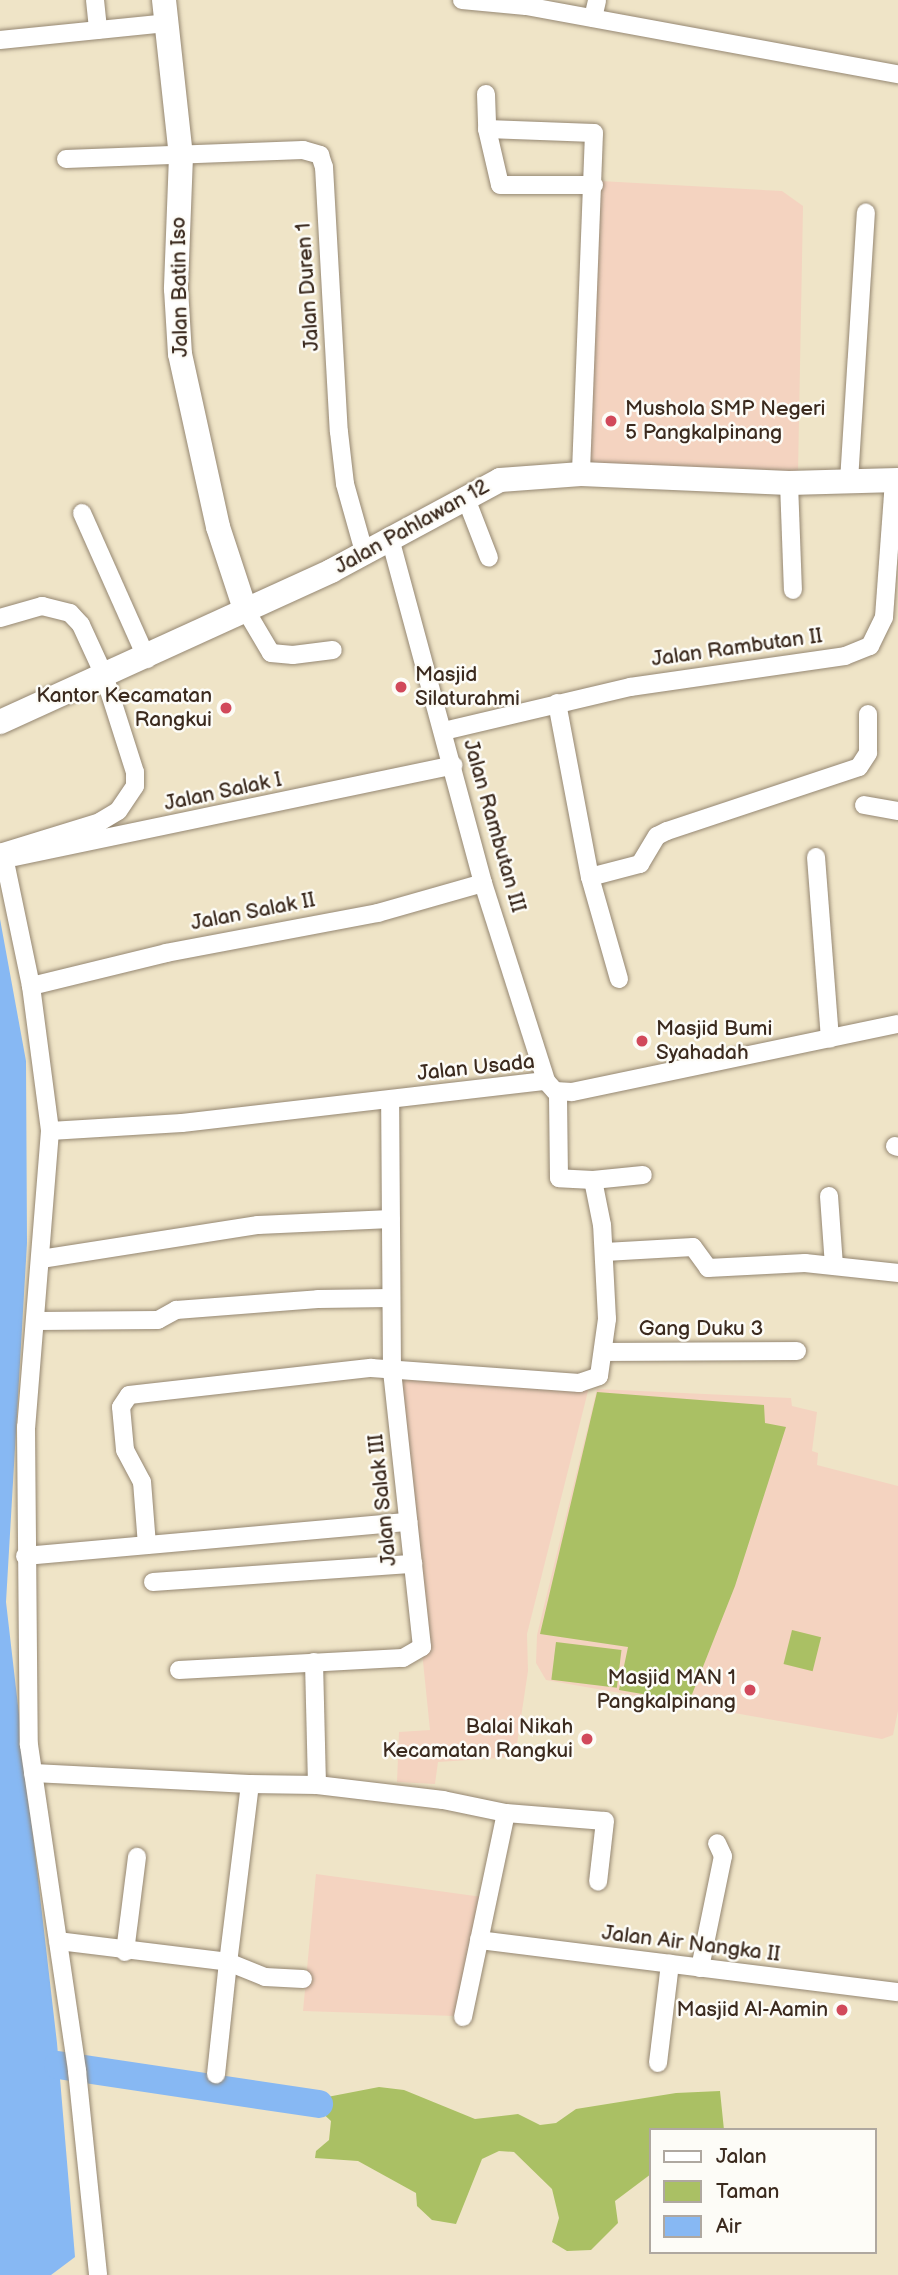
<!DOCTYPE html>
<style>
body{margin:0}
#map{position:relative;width:898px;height:2275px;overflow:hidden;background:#efe4c7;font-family:"Balsamiq Sans",sans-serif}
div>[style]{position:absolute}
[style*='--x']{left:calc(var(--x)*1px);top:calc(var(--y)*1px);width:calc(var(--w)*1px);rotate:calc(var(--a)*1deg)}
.built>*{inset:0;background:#f4d3c0}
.green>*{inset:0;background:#aac064;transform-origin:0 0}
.water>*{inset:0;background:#87b8f3}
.river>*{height:28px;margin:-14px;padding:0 14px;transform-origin:14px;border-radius:14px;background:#87b8f3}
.roads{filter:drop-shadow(0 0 2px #958772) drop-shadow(0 0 2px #958772)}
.street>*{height:18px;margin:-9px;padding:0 9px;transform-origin:9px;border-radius:9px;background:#fff}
.secondary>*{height:24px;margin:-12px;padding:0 12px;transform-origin:12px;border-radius:12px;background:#fff}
.dots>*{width:19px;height:19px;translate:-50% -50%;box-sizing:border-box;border:4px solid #fdfcf7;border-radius:50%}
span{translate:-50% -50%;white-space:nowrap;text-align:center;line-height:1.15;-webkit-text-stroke:5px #fdfcf7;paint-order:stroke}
.street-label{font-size:21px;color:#3b2a1e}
.poi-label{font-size:21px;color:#3b2a1e}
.left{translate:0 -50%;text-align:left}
.right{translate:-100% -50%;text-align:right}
.legend{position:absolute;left:649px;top:2128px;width:228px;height:126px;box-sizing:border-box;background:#fdfcf7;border:2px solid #afa8a0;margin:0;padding:9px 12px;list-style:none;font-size:21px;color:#3b2a1e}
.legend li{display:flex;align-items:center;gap:14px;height:35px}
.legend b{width:35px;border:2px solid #afa8a0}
</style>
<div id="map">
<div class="built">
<div style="clip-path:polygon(600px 181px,782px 191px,803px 206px,798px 473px,589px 467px)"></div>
<div style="clip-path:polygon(402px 1377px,589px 1387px,527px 1634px,528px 1671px,515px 1757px,438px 1762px,435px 1784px,397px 1782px,399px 1732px,430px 1730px,413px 1564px)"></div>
<div style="clip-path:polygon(597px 1389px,791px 1398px,792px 1406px,817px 1412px,812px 1451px,818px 1453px,817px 1465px,898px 1486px,898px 1711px,893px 1735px,882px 1739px,546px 1680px,536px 1663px,537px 1635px)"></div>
<div style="clip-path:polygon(316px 1874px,482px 1897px,455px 2016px,303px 2011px)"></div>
</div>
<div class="green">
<div style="clip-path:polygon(597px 1392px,764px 1405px,765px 1423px,786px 1427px,735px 1586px,689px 1702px,619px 1690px,628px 1647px,540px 1634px)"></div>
<div style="left:792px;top:1630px;width:30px;height:35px;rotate:14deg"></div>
<div style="left:556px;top:1642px;width:66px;height:38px;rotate:7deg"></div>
<div style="clip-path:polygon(379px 2087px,404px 2090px,475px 2119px,518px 2114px,540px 2125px,556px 2123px,576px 2109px,676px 2093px,720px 2091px,724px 2130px,651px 2130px,651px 2174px,615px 2201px,618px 2223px,591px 2250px,567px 2251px,552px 2242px,559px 2218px,552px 2189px,514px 2152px,499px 2151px,482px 2159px,456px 2224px,432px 2220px,417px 2206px,416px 2193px,358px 2161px,315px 2158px,316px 2151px,329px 2140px,331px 2121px,317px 2108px,322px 2098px)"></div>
</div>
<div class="water">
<div style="clip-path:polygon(0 919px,26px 1061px,27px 1243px,6px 1602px,57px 2043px,75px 2257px,51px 2275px,0 2275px)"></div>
</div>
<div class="river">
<div style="--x:58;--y:2065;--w:264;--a:8.5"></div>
</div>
<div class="roads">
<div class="street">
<div style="--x:95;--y:0;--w:30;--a:84"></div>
<div style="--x:462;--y:0;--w:64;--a:5.4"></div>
<div style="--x:526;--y:6;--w:378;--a:10.4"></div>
<div style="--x:593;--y:18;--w:18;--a:-77"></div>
<div style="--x:0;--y:40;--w:167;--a:-5.8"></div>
<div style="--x:486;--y:94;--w:35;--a:88"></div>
<div style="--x:487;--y:129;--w:57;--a:76.9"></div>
<div style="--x:500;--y:185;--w:94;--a:0"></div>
<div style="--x:487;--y:129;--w:107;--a:2.1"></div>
<div style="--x:594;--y:133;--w:341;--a:92.2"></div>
<div style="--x:66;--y:159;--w:237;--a:-2.2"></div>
<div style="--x:303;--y:150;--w:18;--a:16"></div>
<div style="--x:320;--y:155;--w:13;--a:72"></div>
<div style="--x:324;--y:167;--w:265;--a:86.8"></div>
<div style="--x:339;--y:432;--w:52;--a:83.4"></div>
<div style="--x:345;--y:484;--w:74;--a:74.3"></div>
<div style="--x:849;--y:481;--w:269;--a:-86.4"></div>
<div style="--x:789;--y:483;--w:107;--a:87.9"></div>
<div style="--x:465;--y:496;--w:66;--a:68.8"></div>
<div style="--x:82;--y:513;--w:160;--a:66"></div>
<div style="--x:391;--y:542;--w:353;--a:74.9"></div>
<div style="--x:483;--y:883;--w:208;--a:72.3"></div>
<div style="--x:245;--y:609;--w:51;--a:59.4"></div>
<div style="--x:271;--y:653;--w:22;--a:5"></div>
<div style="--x:293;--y:655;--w:40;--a:-7.1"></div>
<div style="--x:0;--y:618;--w:44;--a:-15.9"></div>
<div style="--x:42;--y:606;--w:29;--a:14"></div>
<div style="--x:70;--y:613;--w:16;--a:47"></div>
<div style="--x:81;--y:625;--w:55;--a:65.3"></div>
<div style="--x:104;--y:675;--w:102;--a:72.3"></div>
<div style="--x:135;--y:772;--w:14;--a:90"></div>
<div style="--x:135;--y:786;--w:30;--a:124"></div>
<div style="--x:118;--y:811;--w:21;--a:149"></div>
<div style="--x:100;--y:822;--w:102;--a:162.8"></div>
<div style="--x:3;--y:852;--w:137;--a:78.2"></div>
<div style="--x:31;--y:986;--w:146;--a:82.5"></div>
<div style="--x:50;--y:1131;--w:297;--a:94.6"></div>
<div style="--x:26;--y:1427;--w:318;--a:89.5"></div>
<div style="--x:29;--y:1745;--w:330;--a:81.6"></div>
<div style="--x:77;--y:2071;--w:205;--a:84.1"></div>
<div style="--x:557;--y:703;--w:177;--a:79.3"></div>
<div style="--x:444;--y:731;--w:191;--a:-13.3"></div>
<div style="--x:630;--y:687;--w:217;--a:-8.2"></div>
<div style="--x:845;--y:656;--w:27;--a:-22"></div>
<div style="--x:870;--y:646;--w:32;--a:-64"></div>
<div style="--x:884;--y:617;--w:136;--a:-85.8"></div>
<div style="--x:864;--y:805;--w:35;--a:10"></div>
<div style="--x:14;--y:857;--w:449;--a:-11.8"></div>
<div style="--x:816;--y:857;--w:182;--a:85.6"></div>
<div style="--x:619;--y:979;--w:106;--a:-105.9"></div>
<div style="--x:590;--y:877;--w:52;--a:-14.6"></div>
<div style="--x:640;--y:864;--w:33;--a:-59"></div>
<div style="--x:657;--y:836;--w:11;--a:-27"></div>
<div style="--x:667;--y:831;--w:202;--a:-18.4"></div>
<div style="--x:859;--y:767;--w:17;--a:-57"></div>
<div style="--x:868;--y:753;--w:39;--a:-90"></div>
<div style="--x:31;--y:986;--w:139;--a:-13.7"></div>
<div style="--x:166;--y:953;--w:216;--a:-10.7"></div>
<div style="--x:378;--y:913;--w:109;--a:-15.9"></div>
<div style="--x:50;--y:1131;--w:132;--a:-3.5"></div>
<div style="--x:182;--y:1123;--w:366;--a:-6.6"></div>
<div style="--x:546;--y:1081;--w:13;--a:48"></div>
<div style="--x:555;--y:1091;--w:17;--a:3"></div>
<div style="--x:572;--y:1092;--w:333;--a:-11.8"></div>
<div style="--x:895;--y:1146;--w:3;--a:18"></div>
<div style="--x:593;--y:1180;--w:50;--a:-5.7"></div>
<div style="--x:829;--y:1196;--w:69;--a:85.9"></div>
<div style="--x:605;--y:1252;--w:88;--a:-3.3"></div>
<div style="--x:693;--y:1247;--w:26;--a:54"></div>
<div style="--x:708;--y:1268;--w:97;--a:-3"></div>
<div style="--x:805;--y:1263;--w:94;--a:6.1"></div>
<div style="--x:41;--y:1259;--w:220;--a:-8.9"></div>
<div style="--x:258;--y:1225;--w:133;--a:-2.6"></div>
<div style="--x:37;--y:1321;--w:121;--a:-0.5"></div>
<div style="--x:158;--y:1320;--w:21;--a:-29"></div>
<div style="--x:176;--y:1310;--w:142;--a:-4.4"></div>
<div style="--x:318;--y:1299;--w:73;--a:-0.8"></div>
<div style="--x:605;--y:1352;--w:192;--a:-0.3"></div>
<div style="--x:147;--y:1545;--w:63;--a:-94.5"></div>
<div style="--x:142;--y:1482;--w:36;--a:-118"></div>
<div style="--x:125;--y:1450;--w:43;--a:-95.3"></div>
<div style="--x:121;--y:1407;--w:14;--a:-56"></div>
<div style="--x:129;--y:1395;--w:244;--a:-6.4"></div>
<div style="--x:371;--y:1368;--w:209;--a:4.1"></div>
<div style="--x:579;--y:1383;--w:21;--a:-19"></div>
<div style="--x:599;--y:1376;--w:58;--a:-82"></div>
<div style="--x:607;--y:1319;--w:94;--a:-93"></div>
<div style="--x:602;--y:1225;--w:46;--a:-101.3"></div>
<div style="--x:593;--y:1180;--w:34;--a:-177"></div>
<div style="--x:559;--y:1178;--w:86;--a:-90.7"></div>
<div style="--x:25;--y:1556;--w:385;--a:-5.1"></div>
<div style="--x:153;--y:1582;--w:261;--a:-4"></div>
<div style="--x:179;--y:1670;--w:224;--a:-3.1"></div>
<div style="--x:403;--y:1658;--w:22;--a:-30"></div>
<div style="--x:422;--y:1647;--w:279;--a:-96.2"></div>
<div style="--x:392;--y:1370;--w:270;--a:-90.4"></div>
<div style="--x:33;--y:1773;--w:217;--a:2.9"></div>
<div style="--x:250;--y:1784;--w:179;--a:97"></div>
<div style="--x:228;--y:1962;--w:40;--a:22"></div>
<div style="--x:265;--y:1977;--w:38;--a:3"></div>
<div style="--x:250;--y:1784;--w:67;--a:0.9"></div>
<div style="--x:317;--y:1785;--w:123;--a:-91.4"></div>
<div style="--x:317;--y:1785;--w:127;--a:6.8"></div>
<div style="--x:443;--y:1800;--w:64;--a:11.7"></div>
<div style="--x:506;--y:1813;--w:99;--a:4.6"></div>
<div style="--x:605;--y:1821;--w:61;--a:96.5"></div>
<div style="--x:479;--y:1940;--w:422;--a:7.1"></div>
<div style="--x:58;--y:1941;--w:171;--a:7"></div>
<div style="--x:228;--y:1962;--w:113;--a:96.1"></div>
<div style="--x:125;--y:1952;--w:96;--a:-82.8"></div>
<div style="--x:700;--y:1968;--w:114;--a:-78.4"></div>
<div style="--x:723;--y:1856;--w:14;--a:-115"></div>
<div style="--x:463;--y:2017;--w:208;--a:-78.1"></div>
<div style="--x:658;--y:2063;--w:100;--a:-83.1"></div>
</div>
<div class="secondary">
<div style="--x:164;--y:0;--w:157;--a:83.8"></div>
<div style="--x:181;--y:156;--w:133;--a:92.2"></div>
<div style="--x:176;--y:289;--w:65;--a:86.5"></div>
<div style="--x:180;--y:354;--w:177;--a:77.6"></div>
<div style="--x:218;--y:527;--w:86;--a:71.8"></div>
<div style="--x:0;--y:722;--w:364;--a:-24.5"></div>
<div style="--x:331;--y:571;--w:192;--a:-28.3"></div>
<div style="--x:500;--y:480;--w:81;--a:-4.2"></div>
<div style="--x:581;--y:474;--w:208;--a:2.5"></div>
<div style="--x:789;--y:483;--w:109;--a:-1.6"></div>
</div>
</div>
<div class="dots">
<div style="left:611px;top:421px;background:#d1495b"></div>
<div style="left:401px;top:687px;background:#d1495b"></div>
<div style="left:226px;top:708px;background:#d1495b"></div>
<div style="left:642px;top:1041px;background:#d1495b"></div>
<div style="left:750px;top:1690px;background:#d1495b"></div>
<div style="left:587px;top:1739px;background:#d1495b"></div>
<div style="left:842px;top:2010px;background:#d1495b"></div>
</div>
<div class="street-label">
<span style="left:180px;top:287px;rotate:-91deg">Jalan Batin Iso</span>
<span style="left:308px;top:287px;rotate:-94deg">Jalan Duren 1</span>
<span style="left:412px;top:527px;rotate:-29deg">Jalan Pahlawan 12</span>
<span style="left:737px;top:648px;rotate:-8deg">Jalan Rambutan II</span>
<span style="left:223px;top:792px;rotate:-12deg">Jalan Salak I</span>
<span style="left:494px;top:826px;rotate:74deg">Jalan Rambutan III</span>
<span style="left:253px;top:912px;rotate:-11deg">Jalan Salak II</span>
<span style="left:476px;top:1068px;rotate:-6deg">Jalan Usada</span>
<span style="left:701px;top:1329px">Gang Duku 3</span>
<span style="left:383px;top:1500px;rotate:-96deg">Jalan Salak III</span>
<span style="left:691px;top:1944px;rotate:7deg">Jalan Air Nangka II</span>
</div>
<div class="poi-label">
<span class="left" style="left:625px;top:421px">Mushola SMP Negeri<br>5 Pangkalpinang</span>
<span class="left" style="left:415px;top:687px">Masjid<br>Silaturahmi</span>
<span class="right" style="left:212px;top:708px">Kantor Kecamatan<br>Rangkui</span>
<span class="left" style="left:656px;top:1041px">Masjid Bumi<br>Syahadah</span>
<span class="right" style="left:736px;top:1690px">Masjid MAN 1<br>Pangkalpinang</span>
<span class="right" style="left:573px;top:1739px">Balai Nikah<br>Kecamatan Rangkui</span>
<span class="right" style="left:828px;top:2010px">Masjid Al-Aamin</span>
</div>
<ul class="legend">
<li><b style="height:9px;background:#fff"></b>Jalan</li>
<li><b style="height:19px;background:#aac064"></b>Taman</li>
<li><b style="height:19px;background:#87b8f3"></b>Air</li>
</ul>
</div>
